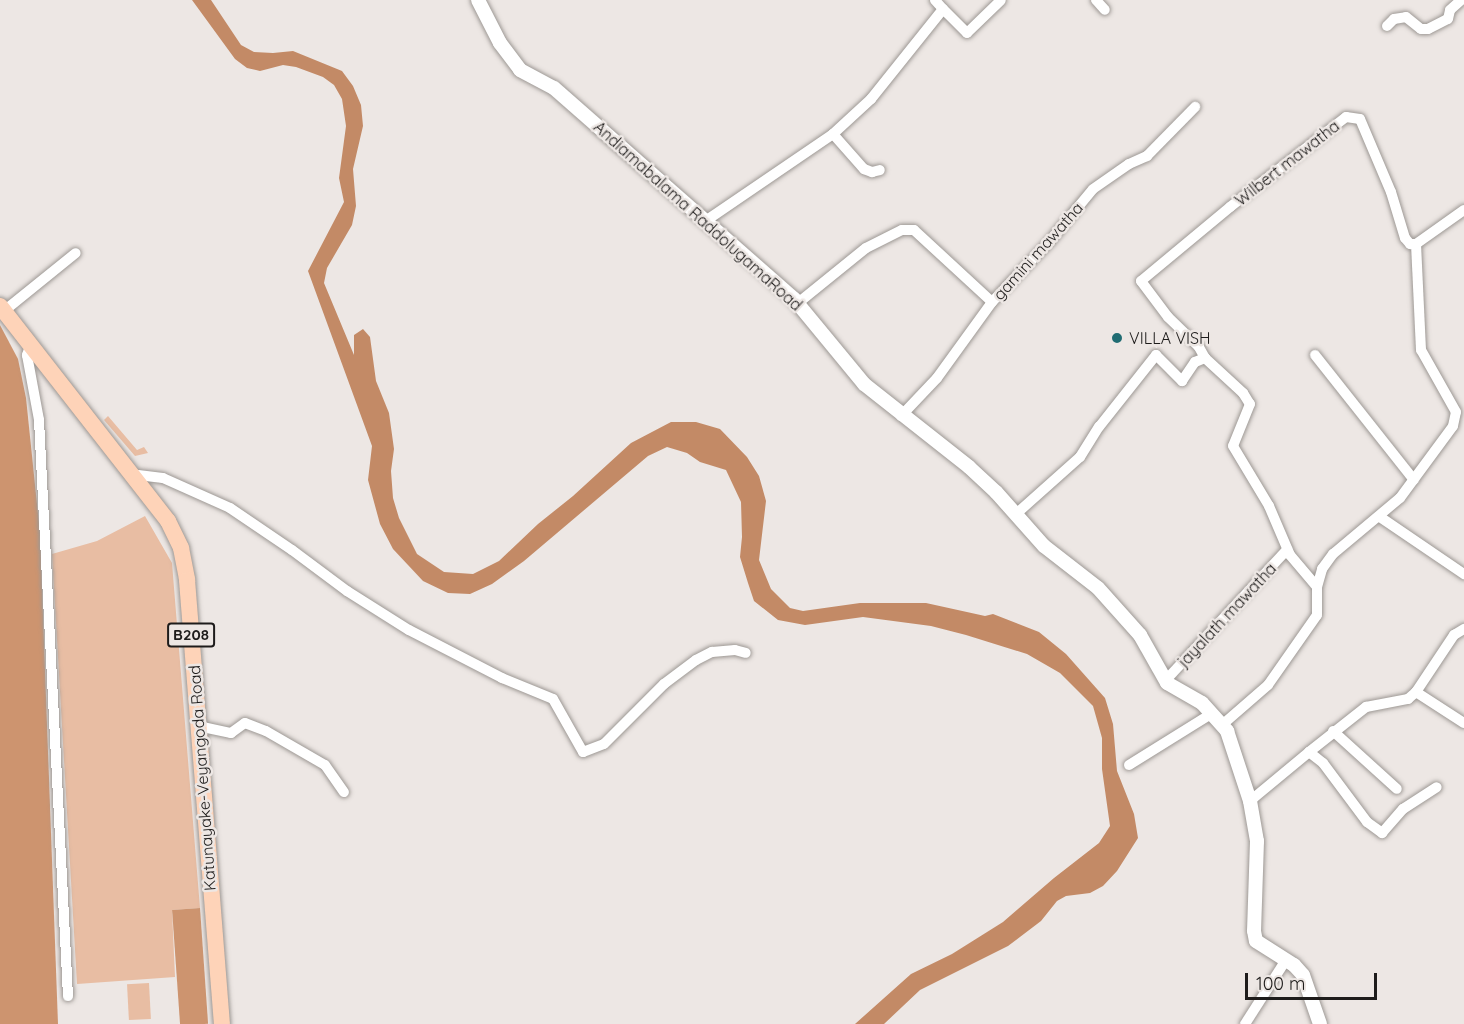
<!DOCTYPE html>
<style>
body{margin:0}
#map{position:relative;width:1464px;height:1024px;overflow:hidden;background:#ede7e4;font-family:Quicksand,sans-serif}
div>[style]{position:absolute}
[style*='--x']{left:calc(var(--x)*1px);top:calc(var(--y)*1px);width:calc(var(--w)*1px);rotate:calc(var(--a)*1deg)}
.green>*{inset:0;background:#e8bda3;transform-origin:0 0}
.forest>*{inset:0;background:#cd946f;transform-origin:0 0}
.water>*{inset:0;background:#c38a66}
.roads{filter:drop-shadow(0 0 2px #9d9894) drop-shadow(0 0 2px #9d9894)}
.minor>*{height:10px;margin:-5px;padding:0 5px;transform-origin:5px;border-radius:5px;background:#fff}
.tertiary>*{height:14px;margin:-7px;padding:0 7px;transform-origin:7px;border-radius:7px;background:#fff}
.primary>*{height:16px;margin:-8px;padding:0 8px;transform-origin:8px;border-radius:8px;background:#fed3b8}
.dots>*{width:16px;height:16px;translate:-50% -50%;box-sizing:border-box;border:3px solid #ede7e4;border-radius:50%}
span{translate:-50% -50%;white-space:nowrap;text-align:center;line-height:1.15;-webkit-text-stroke:5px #ede7e4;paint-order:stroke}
.shield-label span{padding:2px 4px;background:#ede7e4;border:2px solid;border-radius:4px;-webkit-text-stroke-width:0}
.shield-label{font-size:15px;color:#1e1c1b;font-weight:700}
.street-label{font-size:16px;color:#1e1c1b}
.poi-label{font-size:16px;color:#1e1c1b}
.left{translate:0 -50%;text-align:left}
.scale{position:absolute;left:1245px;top:973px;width:132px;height:27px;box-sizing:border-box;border:3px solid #1e1c1b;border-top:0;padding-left:8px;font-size:18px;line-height:21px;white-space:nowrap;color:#1e1c1b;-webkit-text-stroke:4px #ede7e4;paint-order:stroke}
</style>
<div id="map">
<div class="green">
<div style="clip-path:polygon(108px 416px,137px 450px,144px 447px,148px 453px,135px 456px,104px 420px)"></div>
<div style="clip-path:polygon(145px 516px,172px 563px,200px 908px,172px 910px,175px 977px,77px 984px,52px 554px,97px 541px)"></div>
<div style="left:149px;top:983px;width:36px;height:22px;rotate:87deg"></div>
</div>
<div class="forest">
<div style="clip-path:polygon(0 325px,18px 359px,26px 398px,40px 533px,58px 1024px,0 1024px)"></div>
<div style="left:200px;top:908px;width:116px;height:28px;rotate:86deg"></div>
</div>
<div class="water">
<div style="clip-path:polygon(192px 0,211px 0,241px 45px,254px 52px,273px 53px,293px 51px,342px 71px,353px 86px,361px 105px,363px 126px,353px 169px,356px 206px,352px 225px,327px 268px,324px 283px,354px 355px,354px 335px,363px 329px,370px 337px,376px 381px,389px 413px,394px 449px,391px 471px,393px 498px,399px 518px,417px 554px,444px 572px,473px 574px,499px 561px,538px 524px,573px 496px,631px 443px,671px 422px,696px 422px,720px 429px,747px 457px,759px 476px,766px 501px,759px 560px,771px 589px,790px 608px,803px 611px,860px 603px,926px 603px,985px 616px,993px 614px,1039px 632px,1066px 654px,1105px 698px,1113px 724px,1117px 771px,1134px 814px,1138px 838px,1117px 871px,1103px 886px,1090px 893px,1066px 896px,1057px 901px,1041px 921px,1008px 946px,920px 990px,884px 1024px,855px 1024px,911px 974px,952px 954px,1003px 922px,1054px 878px,1099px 843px,1110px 826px,1102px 769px,1102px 738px,1093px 706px,1060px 673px,1027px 654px,966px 635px,931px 626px,863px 617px,805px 625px,778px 620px,754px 601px,748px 583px,740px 557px,742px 537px,741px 502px,726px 470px,700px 462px,687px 453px,667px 447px,648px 456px,524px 561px,492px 584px,470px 594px,448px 593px,423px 581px,393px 549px,380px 524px,368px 480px,372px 446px,308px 271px,344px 202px,339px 178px,346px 126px,342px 99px,334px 85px,323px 77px,296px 67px,283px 65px,260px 71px,247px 68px,235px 59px)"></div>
</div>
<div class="roads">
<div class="minor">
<div style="--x:1096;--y:0;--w:13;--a:48"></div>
<div style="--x:943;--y:9;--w:34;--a:45"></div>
<div style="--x:967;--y:33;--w:47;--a:-44.1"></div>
<div style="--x:1387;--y:26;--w:10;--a:-45"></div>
<div style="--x:1394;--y:19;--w:12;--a:-9"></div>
<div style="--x:1406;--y:17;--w:19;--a:39"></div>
<div style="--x:1421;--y:29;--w:7;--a:0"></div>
<div style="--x:1428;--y:29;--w:22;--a:-27"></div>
<div style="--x:1448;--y:19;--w:9;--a:-77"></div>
<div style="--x:1450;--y:10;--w:15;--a:-42"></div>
<div style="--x:833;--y:134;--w:47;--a:48.5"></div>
<div style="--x:864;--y:169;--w:9;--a:21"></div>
<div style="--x:872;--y:172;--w:8;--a:-14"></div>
<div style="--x:704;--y:222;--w:156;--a:-34.3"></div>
<div style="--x:833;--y:134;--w:52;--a:-42.6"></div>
<div style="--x:871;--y:99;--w:115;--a:-51.3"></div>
<div style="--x:943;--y:9;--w:12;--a:-132"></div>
<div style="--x:798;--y:303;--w:87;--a:-39"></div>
<div style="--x:866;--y:248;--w:40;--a:-26.6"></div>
<div style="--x:902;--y:230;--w:12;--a:0"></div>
<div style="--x:914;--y:230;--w:106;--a:42.7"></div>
<div style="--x:4;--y:311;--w:92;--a:-38.9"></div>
<div style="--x:31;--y:344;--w:12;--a:110"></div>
<div style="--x:27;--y:355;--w:66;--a:79.5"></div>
<div style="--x:39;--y:420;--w:577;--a:87.12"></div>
<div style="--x:1315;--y:355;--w:159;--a:51.6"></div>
<div style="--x:1205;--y:358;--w:13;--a:-119"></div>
<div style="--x:1199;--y:347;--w:43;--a:-135.9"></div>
<div style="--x:1168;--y:317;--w:45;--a:-126.9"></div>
<div style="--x:1141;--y:281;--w:116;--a:-39.7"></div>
<div style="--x:1230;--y:207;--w:147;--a:-37.8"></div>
<div style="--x:1346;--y:117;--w:14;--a:8"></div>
<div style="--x:1360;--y:119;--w:79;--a:67"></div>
<div style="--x:1391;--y:192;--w:48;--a:73.1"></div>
<div style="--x:1405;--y:238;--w:8;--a:50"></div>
<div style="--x:1410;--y:244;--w:6;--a:0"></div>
<div style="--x:1416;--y:244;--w:59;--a:-35.3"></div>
<div style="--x:901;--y:416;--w:52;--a:-46.5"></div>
<div style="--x:937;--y:378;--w:94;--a:-54.1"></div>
<div style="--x:992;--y:302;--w:84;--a:-46.4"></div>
<div style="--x:1050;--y:241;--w:67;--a:-50.4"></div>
<div style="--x:1093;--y:189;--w:44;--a:-34.8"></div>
<div style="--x:1129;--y:164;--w:20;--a:-24"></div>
<div style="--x:1147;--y:156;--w:69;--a:-45.6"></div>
<div style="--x:130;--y:474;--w:33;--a:7"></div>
<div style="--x:163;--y:478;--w:73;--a:24.1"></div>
<div style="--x:230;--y:508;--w:75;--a:34.1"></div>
<div style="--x:292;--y:550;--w:69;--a:36.7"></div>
<div style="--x:347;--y:591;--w:73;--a:32.2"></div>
<div style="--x:409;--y:630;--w:105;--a:27.3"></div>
<div style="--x:502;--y:678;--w:55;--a:22.4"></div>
<div style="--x:553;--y:699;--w:61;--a:60.5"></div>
<div style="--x:583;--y:752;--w:22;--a:-21"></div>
<div style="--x:604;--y:744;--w:85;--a:-45"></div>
<div style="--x:664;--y:684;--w:40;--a:-37"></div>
<div style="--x:696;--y:660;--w:18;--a:-27"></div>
<div style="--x:712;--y:652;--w:23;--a:-5"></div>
<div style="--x:735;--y:650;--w:11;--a:15"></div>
<div style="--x:1016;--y:514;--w:86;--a:-41.7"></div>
<div style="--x:1080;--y:457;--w:36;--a:-58"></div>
<div style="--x:1099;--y:427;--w:92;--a:-51.6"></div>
<div style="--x:1156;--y:355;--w:37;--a:45"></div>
<div style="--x:1182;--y:381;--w:23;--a:-56"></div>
<div style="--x:1195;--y:362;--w:11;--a:-22"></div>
<div style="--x:1205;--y:358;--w:52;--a:42.6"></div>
<div style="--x:1243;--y:393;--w:13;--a:58"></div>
<div style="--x:1250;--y:404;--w:45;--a:112"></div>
<div style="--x:1233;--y:446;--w:70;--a:59"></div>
<div style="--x:1269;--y:506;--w:53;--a:66.8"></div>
<div style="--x:1290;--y:555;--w:42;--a:49.8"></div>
<div style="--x:1380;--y:517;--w:102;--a:34.2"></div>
<div style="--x:1166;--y:680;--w:178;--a:-47.1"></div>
<div style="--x:1416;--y:692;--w:57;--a:32.9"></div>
<div style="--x:1222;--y:725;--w:61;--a:-41"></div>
<div style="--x:1268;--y:685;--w:85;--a:-55"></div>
<div style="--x:1317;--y:615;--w:28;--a:-90"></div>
<div style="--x:1317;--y:587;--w:19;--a:-74"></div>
<div style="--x:1322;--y:569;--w:19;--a:-54"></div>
<div style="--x:1333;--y:554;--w:87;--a:-39.9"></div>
<div style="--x:1400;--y:498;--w:89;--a:-53.6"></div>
<div style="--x:1453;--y:426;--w:14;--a:-78"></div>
<div style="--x:1456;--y:412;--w:71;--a:-119.4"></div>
<div style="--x:1421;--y:350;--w:106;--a:-92.7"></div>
<div style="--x:198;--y:726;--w:34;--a:12"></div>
<div style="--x:231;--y:733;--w:17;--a:-36"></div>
<div style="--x:245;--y:723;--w:22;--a:21"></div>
<div style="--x:266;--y:731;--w:68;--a:30"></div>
<div style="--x:325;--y:765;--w:33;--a:55"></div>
<div style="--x:1333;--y:731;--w:86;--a:42.2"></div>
<div style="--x:1309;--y:752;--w:73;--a:-38.3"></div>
<div style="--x:1366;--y:707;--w:43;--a:-10.8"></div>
<div style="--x:1408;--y:699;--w:11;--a:-41"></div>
<div style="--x:1416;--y:692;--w:69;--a:-56.3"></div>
<div style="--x:1454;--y:635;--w:12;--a:-31"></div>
<div style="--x:1129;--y:765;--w:97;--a:-31.9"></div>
<div style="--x:1250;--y:801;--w:77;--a:-39.7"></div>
<div style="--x:1309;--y:752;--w:18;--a:38"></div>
<div style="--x:1323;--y:763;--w:74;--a:53.3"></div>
<div style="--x:1367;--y:822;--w:19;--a:36"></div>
<div style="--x:1382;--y:833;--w:32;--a:-49"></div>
<div style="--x:1403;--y:809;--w:40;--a:-32.9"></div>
<div style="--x:1245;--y:1024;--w:76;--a:-57.4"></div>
</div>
<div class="tertiary">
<div style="--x:478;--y:0;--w:48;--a:62.9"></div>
<div style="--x:500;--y:43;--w:34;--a:53"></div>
<div style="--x:520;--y:70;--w:38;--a:28"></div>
<div style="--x:554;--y:88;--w:320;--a:41.3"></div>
<div style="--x:794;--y:299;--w:110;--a:50.5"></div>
<div style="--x:864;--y:384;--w:134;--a:38.3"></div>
<div style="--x:969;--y:467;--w:37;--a:43"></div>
<div style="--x:996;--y:492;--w:72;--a:48.4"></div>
<div style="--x:1044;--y:546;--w:68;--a:37.9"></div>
<div style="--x:1098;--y:588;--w:63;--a:48.2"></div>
<div style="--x:1140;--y:635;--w:55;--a:60.6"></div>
<div style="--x:1167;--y:683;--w:40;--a:29.7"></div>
<div style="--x:1202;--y:703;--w:38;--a:48"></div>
<div style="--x:1227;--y:731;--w:74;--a:71.8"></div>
<div style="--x:1250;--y:801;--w:41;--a:80.1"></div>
<div style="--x:1257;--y:841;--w:90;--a:91.9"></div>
<div style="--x:1254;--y:931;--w:10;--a:79"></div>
<div style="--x:1256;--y:941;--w:45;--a:32.3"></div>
<div style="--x:1294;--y:965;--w:13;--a:48"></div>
<div style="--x:1303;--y:975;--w:52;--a:70.9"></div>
</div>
<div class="primary">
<div style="--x:0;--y:306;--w:273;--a:52"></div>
<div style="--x:168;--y:521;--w:30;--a:64"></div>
<div style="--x:181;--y:548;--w:33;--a:79"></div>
<div style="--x:187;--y:580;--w:445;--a:85.5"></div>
</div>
</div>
<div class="dots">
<div style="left:1117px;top:338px;background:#206c72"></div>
</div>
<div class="shield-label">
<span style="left:191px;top:635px">B208</span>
</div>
<div class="street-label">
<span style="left:1287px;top:163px;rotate:-38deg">Wilbert mawatha</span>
<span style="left:698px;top:216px;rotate:42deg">Andiamabalama RaddolugamaRoad</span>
<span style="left:1038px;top:251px;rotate:-48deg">gamini mawatha</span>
<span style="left:1227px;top:615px;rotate:-47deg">jayalath mawatha</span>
<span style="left:202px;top:778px;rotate:-94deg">Katunayake-Veyangoda Road</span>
</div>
<div class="poi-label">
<span class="left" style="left:1129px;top:338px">VILLA VISH</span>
</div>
<div class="scale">100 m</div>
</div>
